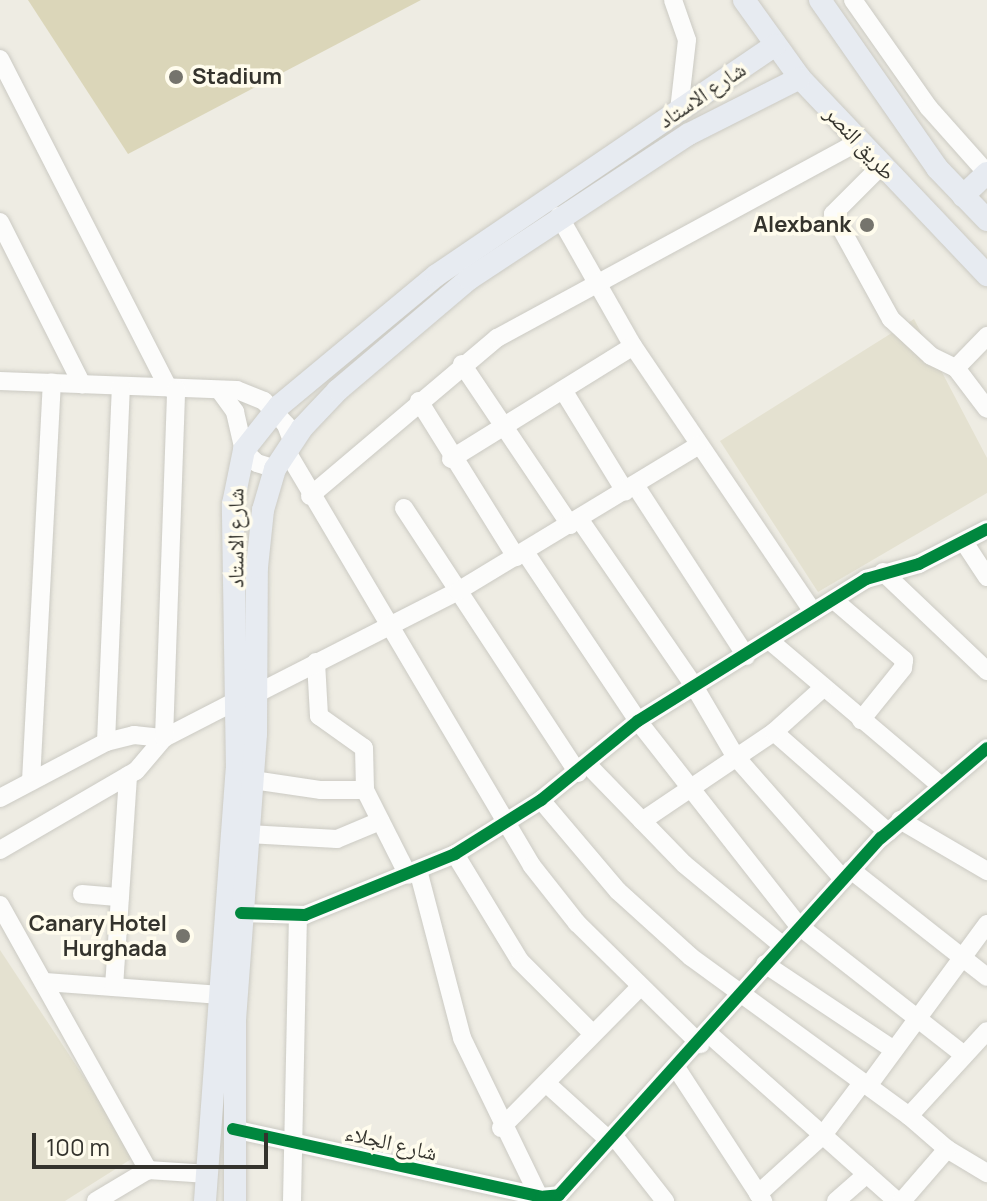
<!DOCTYPE html>
<meta charset="utf-8">
<style>
body{margin:0}
#map{position:relative;width:987px;height:1201px;overflow:hidden;background:#eeece3;font-family:Manrope,"Noto Naskh Arabic",sans-serif}
div>[style]{position:absolute}
[style*='--x']{left:calc(var(--x)*1px);top:calc(var(--y)*1px);width:calc(var(--w)*1px);rotate:calc(var(--a)*1deg)}
.built>*{inset:0;background:#e4e1d0}
.green>*{inset:0;background:#dbd6b9}
.roads{filter:drop-shadow(0 0 2px #cbcac3) drop-shadow(0 0 2px #cbcac3)}
.minor>*{height:18px;margin:-9px;padding:0 9px;transform-origin:9px;border-radius:9px;background:#fcfcfb}
.major>*{height:22px;margin:-11px;padding:0 11px;transform-origin:11px;border-radius:11px;background:#e7ebf1}
.cycleway>*{height:12px;margin:-6px;padding:0 6px;transform-origin:6px;border-radius:6px;background:#00873e}
.dots>*{width:22px;height:22px;translate:-50% -50%;box-sizing:border-box;border:4px solid #fffced;border-radius:50%}
span{translate:-50% -50%;white-space:nowrap;text-align:center;line-height:1.15;-webkit-text-stroke:7px #fffced;paint-order:stroke}
.poi-label{font-size:22px;color:#34332d;font-weight:700}
.left{translate:0 -50%;text-align:left}
.right{translate:-100% -50%;text-align:right}
.street-label{font-size:22px;color:#34332d}
.scale{position:absolute;left:32px;top:1133px;width:236px;height:36px;box-sizing:border-box;border:4px solid #34332d;border-top:0;padding-left:10px;font-size:24px;line-height:28px;white-space:nowrap;color:#34332d;-webkit-text-stroke:6px #fffced;paint-order:stroke}
</style>
<div id="map">
<div class="built">
<div style="clip-path:polygon(914px 319px,987px 458px,987px 493px,818px 592px,720px 441px)"></div>
<div style="clip-path:polygon(0 950px,136px 1156px,65px 1201px,0 1201px)"></div>
</div>
<div class="green">
<div style="clip-path:polygon(28px 0,421px 0,128px 154px)"></div>
</div>
<div class="roads">
<div class="minor">
<div style="--x:673;--y:0;--w:42;--a:70.7"></div>
<div style="--x:687;--y:40;--w:70;--a:96.5"></div>
<div style="--x:853;--y:0;--w:132;--a:54.9"></div>
<div style="--x:929;--y:108;--w:87;--a:48.3"></div>
<div style="--x:0;--y:59;--w:369;--a:62.9"></div>
<div style="--x:881;--y:166;--w:68;--a:135"></div>
<div style="--x:833;--y:214;--w:120;--a:61.1"></div>
<div style="--x:891;--y:319;--w:54;--a:42.8"></div>
<div style="--x:931;--y:356;--w:28;--a:26"></div>
<div style="--x:956;--y:368;--w:51;--a:52.9"></div>
<div style="--x:559;--y:216;--w:150;--a:60.4"></div>
<div style="--x:633;--y:346;--w:321;--a:55.9"></div>
<div style="--x:0;--y:222;--w:182;--a:63.2"></div>
<div style="--x:462;--y:364;--w:194;--a:56.1"></div>
<div style="--x:956;--y:368;--w:45;--a:-45.9"></div>
<div style="--x:0;--y:381;--w:237;--a:2.2"></div>
<div style="--x:237;--y:390;--w:29;--a:22"></div>
<div style="--x:264;--y:401;--w:33;--a:47"></div>
<div style="--x:286;--y:425;--w:17;--a:69"></div>
<div style="--x:563;--y:390;--w:119;--a:58.5"></div>
<div style="--x:220;--y:391;--w:26;--a:54"></div>
<div style="--x:235;--y:412;--w:40;--a:77"></div>
<div style="--x:244;--y:451;--w:18;--a:43"></div>
<div style="--x:257;--y:463;--w:19;--a:18"></div>
<div style="--x:419;--y:401;--w:184;--a:58.1"></div>
<div style="--x:286;--y:450;--w:483;--a:59.4"></div>
<div style="--x:532;--y:866;--w:73;--a:51.7"></div>
<div style="--x:577;--y:923;--w:173;--a:44.5"></div>
<div style="--x:451;--y:459;--w:214;--a:-31.8"></div>
<div style="--x:635;--y:485;--w:204;--a:57"></div>
<div style="--x:310;--y:496;--w:245;--a:-40.2"></div>
<div style="--x:497;--y:338;--w:411;--a:-28.5"></div>
<div style="--x:404;--y:508;--w:317;--a:56.7"></div>
<div style="--x:580;--y:520;--w:201;--a:55.5"></div>
<div style="--x:694;--y:686;--w:81;--a:59.6"></div>
<div style="--x:735;--y:756;--w:164;--a:48.7"></div>
<div style="--x:964;--y:542;--w:42;--a:56.7"></div>
<div style="--x:525;--y:552;--w:203;--a:56.2"></div>
<div style="--x:638;--y:721;--w:261;--a:51.9"></div>
<div style="--x:799;--y:926;--w:208;--a:38"></div>
<div style="--x:883;--y:572;--w:144;--a:43.6"></div>
<div style="--x:835;--y:601;--w:91;--a:40.5"></div>
<div style="--x:904;--y:660;--w:8;--a:97"></div>
<div style="--x:903;--y:668;--w:67;--a:128.9"></div>
<div style="--x:770;--y:641;--w:223;--a:40.3"></div>
<div style="--x:316;--y:662;--w:54;--a:86.8"></div>
<div style="--x:319;--y:716;--w:55;--a:35.4"></div>
<div style="--x:364;--y:748;--w:42;--a:88.6"></div>
<div style="--x:365;--y:790;--w:95;--a:63.2"></div>
<div style="--x:256;--y:694;--w:227;--a:-27"></div>
<div style="--x:458;--y:591;--w:282;--a:-31.2"></div>
<div style="--x:774;--y:732;--w:152;--a:41.3"></div>
<div style="--x:106;--y:742;--w:356;--a:-87.6"></div>
<div style="--x:588;--y:765;--w:138;--a:45.9"></div>
<div style="--x:684;--y:864;--w:127;--a:39.6"></div>
<div style="--x:253;--y:780;--w:69;--a:8.4"></div>
<div style="--x:321;--y:790;--w:44;--a:0"></div>
<div style="--x:31;--y:781;--w:399;--a:-87"></div>
<div style="--x:0;--y:798;--w:120;--a:-27.8"></div>
<div style="--x:106;--y:742;--w:29;--a:-14"></div>
<div style="--x:134;--y:735;--w:30;--a:6"></div>
<div style="--x:164;--y:738;--w:83;--a:-27.2"></div>
<div style="--x:541;--y:800;--w:119;--a:49.8"></div>
<div style="--x:618;--y:891;--w:98;--a:42.1"></div>
<div style="--x:691;--y:957;--w:270;--a:36.1"></div>
<div style="--x:909;--y:1116;--w:50;--a:41"></div>
<div style="--x:947;--y:1149;--w:47;--a:31"></div>
<div style="--x:900;--y:820;--w:101;--a:30.4"></div>
<div style="--x:642;--y:821;--w:159;--a:-34"></div>
<div style="--x:774;--y:732;--w:66;--a:-41.9"></div>
<div style="--x:248;--y:834;--w:89;--a:3.2"></div>
<div style="--x:337;--y:839;--w:47;--a:-22.7"></div>
<div style="--x:0;--y:850;--w:157;--a:-30.2"></div>
<div style="--x:136;--y:771;--w:43;--a:-49.7"></div>
<div style="--x:164;--y:738;--w:349;--a:-88"></div>
<div style="--x:455;--y:854;--w:125;--a:58.7"></div>
<div style="--x:520;--y:961;--w:103;--a:45"></div>
<div style="--x:418;--y:870;--w:174;--a:75.3"></div>
<div style="--x:462;--y:1038;--w:181;--a:64.1"></div>
<div style="--x:851;--y:870;--w:173;--a:38.2"></div>
<div style="--x:82;--y:894;--w:38;--a:5"></div>
<div style="--x:0;--y:905;--w:304;--a:60.8"></div>
<div style="--x:241;--y:913;--w:64;--a:1.8"></div>
<div style="--x:305;--y:915;--w:162;--a:-22.1"></div>
<div style="--x:455;--y:854;--w:102;--a:-32.1"></div>
<div style="--x:541;--y:800;--w:125;--a:-39.2"></div>
<div style="--x:638;--y:721;--w:269;--a:-31.9"></div>
<div style="--x:866;--y:579;--w:55;--a:-15.8"></div>
<div style="--x:919;--y:564;--w:76;--a:-27.2"></div>
<div style="--x:765;--y:964;--w:155;--a:33.7"></div>
<div style="--x:44;--y:982;--w:175;--a:4.2"></div>
<div style="--x:114;--y:987;--w:212;--a:-86.2"></div>
<div style="--x:709;--y:1034;--w:251;--a:41.6"></div>
<div style="--x:677;--y:1069;--w:158;--a:56.9"></div>
<div style="--x:546;--y:1083;--w:86;--a:42.2"></div>
<div style="--x:868;--y:1086;--w:201;--a:-53.7"></div>
<div style="--x:909;--y:1116;--w:115;--a:-47.5"></div>
<div style="--x:501;--y:1128;--w:198;--a:-45.4"></div>
<div style="--x:233;--y:1129;--w:315;--a:12.4"></div>
<div style="--x:541;--y:1197;--w:18;--a:-6"></div>
<div style="--x:559;--y:1195;--w:481;--a:-48"></div>
<div style="--x:881;--y:838;--w:139;--a:-40.3"></div>
<div style="--x:614;--y:1136;--w:83;--a:51.9"></div>
<div style="--x:758;--y:1194;--w:88;--a:-42.2"></div>
<div style="--x:823;--y:1135;--w:66;--a:-53"></div>
<div style="--x:96;--y:1201;--w:61;--a:-30.8"></div>
<div style="--x:148;--y:1170;--w:60;--a:3.8"></div>
<div style="--x:292;--y:1201;--w:285;--a:-88.8"></div>
<div style="--x:836;--y:1201;--w:41;--a:-41.1"></div>
<div style="--x:902;--y:1201;--w:69;--a:-49.1"></div>
</div>
<div class="major">
<div style="--x:744;--y:0;--w:96;--a:54.3"></div>
<div style="--x:800;--y:78;--w:272;--a:46.5"></div>
<div style="--x:820;--y:0;--w:205;--a:55.1"></div>
<div style="--x:937;--y:168;--w:72;--a:46.1"></div>
<div style="--x:963;--y:196;--w:33;--a:-44"></div>
<div style="--x:205;--y:1201;--w:432;--a:-85.8"></div>
<div style="--x:237;--y:770;--w:266;--a:-90.9"></div>
<div style="--x:233;--y:504;--w:55;--a:-78.5"></div>
<div style="--x:244;--y:450;--w:56;--a:-51.5"></div>
<div style="--x:279;--y:406;--w:205;--a:-39.7"></div>
<div style="--x:437;--y:275;--w:409;--a:-34.2"></div>
<div style="--x:235;--y:1201;--w:181;--a:-90"></div>
<div style="--x:235;--y:1020;--w:287;--a:-85.8"></div>
<div style="--x:256;--y:734;--w:167;--a:-89.7"></div>
<div style="--x:257;--y:567;--w:57;--a:-84"></div>
<div style="--x:263;--y:510;--w:43;--a:-73.7"></div>
<div style="--x:275;--y:469;--w:49;--a:-56.6"></div>
<div style="--x:302;--y:428;--w:52;--a:-46.5"></div>
<div style="--x:338;--y:390;--w:172;--a:-40.3"></div>
<div style="--x:469;--y:279;--w:263;--a:-33.4"></div>
<div style="--x:689;--y:134;--w:124;--a:-26.8"></div>
</div>
</div>
<div class="cycleway">
<div style="--x:241;--y:913;--w:64;--a:1.8"></div>
<div style="--x:305;--y:915;--w:162;--a:-22.1"></div>
<div style="--x:455;--y:854;--w:102;--a:-32.1"></div>
<div style="--x:541;--y:800;--w:125;--a:-39.2"></div>
<div style="--x:638;--y:721;--w:269;--a:-31.9"></div>
<div style="--x:866;--y:579;--w:55;--a:-15.8"></div>
<div style="--x:919;--y:564;--w:76;--a:-27.2"></div>
<div style="--x:233;--y:1129;--w:315;--a:12.4"></div>
<div style="--x:541;--y:1197;--w:18;--a:-6"></div>
<div style="--x:559;--y:1195;--w:481;--a:-48"></div>
<div style="--x:881;--y:838;--w:139;--a:-40.3"></div>
</div>
<div class="dots">
<div style="left:176px;top:77px;background:#75746d"></div>
<div style="left:867px;top:225px;background:#75746d"></div>
<div style="left:183px;top:936px;background:#75746d"></div>
</div>
<div class="poi-label">
<span class="left" style="left:192px;top:77px">Stadium</span>
<span class="right" style="left:851px;top:225px">Alexbank</span>
<span class="right" style="left:167px;top:936px">Canary Hotel<br>Hurghada</span>
</div>
<div class="street-label">
<span style="left:702px;top:95px;rotate:-34deg">شارع الاستاد</span>
<span style="left:860px;top:143px;rotate:47deg">طريق النصر</span>
<span style="left:236px;top:538px;rotate:-90deg">شارع الاستاد</span>
<span style="left:391px;top:1143px;rotate:13deg">شارع الجلاء</span>
</div>
<div class="scale">100 m</div>
</div>
